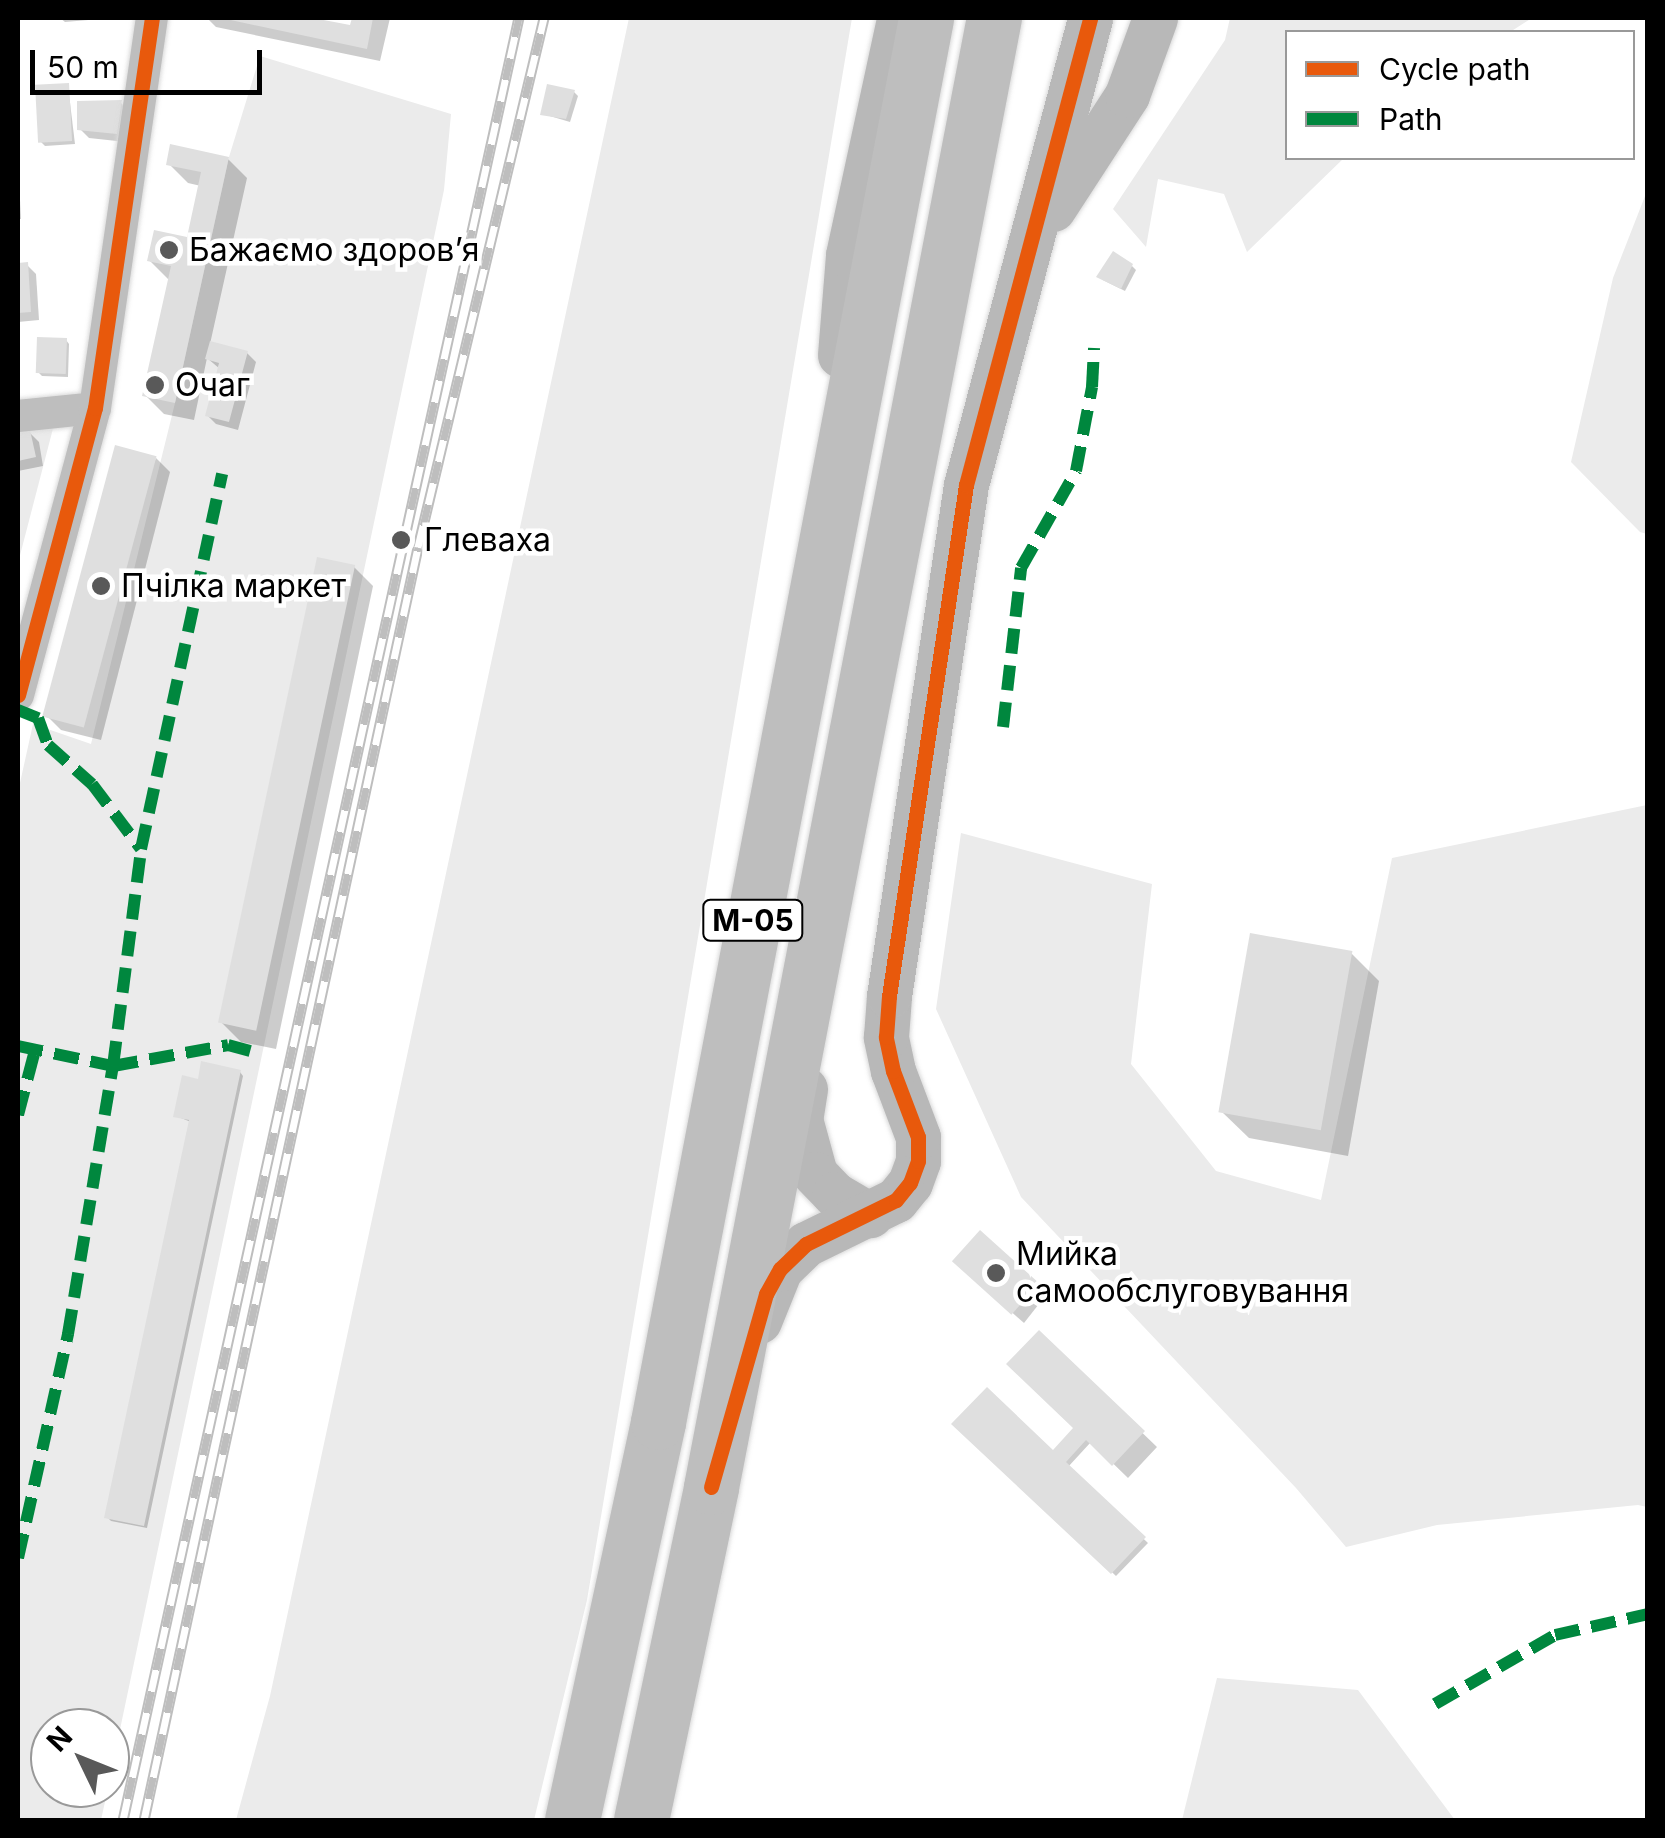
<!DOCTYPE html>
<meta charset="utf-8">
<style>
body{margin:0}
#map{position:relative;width:1665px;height:1838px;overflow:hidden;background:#fff;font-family:Inter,sans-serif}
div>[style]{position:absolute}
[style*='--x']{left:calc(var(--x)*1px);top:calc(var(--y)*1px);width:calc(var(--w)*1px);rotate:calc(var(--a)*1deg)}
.green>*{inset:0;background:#ebebeb}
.shadow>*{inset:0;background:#0003}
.building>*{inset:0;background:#dfdfdf;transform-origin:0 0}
.roads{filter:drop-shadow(0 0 2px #dbdbdb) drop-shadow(0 0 2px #dbdbdb)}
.street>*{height:32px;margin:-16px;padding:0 16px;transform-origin:16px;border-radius:16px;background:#bebebe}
.secondary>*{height:45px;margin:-22.5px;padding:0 22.5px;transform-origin:22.5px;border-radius:22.5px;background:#b8b8b8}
.highway>*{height:55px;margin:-27.5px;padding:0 27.5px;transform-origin:27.5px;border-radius:27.5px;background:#bebebe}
.rail>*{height:11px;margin-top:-5.5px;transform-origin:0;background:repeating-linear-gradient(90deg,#fff 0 22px,#bebebe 0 44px);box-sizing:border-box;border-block:2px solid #bebebe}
.quiet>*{height:12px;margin-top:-6px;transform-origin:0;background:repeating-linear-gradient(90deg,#00873e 0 25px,transparent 0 37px)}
.cycleway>*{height:15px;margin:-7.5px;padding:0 7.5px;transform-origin:7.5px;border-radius:7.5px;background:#e8590c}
.dots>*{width:28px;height:28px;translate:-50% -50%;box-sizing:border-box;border:5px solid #fff;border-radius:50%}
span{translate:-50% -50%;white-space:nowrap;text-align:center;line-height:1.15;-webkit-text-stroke:9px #fff;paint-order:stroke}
.shield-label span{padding:2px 8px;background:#fff;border:2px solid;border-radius:8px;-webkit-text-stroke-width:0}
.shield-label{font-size:30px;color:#000;font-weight:700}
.poi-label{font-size:32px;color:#000}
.left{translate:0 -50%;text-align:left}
.frame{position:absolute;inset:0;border:20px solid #000;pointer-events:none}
.legend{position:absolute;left:1285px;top:30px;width:350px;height:130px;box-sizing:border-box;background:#fff;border:2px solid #999;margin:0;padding:12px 18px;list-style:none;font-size:30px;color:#000}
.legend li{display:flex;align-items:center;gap:20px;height:50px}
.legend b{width:50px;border:2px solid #999}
.north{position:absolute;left:30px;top:1708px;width:100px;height:100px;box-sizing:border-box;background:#fff;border:2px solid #999;border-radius:50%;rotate:313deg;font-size:28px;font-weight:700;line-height:40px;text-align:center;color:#000}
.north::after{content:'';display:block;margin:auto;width:35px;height:45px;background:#595959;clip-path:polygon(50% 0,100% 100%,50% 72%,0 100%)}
.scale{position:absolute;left:30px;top:50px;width:232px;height:45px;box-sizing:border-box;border:5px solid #000;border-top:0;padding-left:12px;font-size:30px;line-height:35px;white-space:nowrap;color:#000;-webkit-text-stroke:8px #fff;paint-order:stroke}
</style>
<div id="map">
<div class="green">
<div style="clip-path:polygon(629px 18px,852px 18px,587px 1600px,534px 1820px,236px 1820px,270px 1696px)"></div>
<div style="clip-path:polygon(1230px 18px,1532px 18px,1510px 32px,1288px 32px,1288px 158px,1344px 158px,1247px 252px,1224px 194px,1158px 179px,1146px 247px,1113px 209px,1225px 40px)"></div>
<div style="clip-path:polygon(260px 56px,451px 114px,444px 190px,110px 1777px,110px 1728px,50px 1728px,50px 1788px,108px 1788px,101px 1820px,18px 1820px,18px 792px,33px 724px,91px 744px,175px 403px,229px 157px)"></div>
<div style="clip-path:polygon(1647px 191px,1647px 534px,1640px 532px,1571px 462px,1613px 278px)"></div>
<div style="clip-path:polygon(56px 417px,18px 563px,18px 421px)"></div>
<div style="clip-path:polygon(1647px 805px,1647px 1507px,1638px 1505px,1437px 1525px,1346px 1547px,1296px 1488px,1021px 1197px,936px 1009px,961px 833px,1152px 884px,1131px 1064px,1216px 1171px,1321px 1200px,1392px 858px)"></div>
<div style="clip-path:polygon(1217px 1678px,1358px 1690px,1455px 1820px,1182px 1820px)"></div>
</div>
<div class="shadow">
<div style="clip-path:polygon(60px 18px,100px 18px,100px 19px,65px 22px)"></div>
<div style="clip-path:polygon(207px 18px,301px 18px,352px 28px,355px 18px,390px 18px,380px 61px,216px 27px)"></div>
<div style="clip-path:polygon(68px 86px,75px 144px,45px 146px,41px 142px)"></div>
<div style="clip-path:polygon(574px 92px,578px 96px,570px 122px,543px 114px)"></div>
<div style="clip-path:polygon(121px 103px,130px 112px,126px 142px,89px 138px,80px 129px)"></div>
<div style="clip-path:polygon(228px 159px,247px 178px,210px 344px,247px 353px,256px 362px,238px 430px,216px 424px,207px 415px,220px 369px,207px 358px,194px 420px,164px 414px,145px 395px,170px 281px,150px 261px,189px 240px,201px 186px,188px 183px,169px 164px)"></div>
<div style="clip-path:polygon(18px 198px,20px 200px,21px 219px,18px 219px)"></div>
<div style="clip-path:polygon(18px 265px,27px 265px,36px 274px,39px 320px,18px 322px)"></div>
<div style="clip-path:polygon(1132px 266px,1136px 270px,1125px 291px,1103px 280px)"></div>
<div style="clip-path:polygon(66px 340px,69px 344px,68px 377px,42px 376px,38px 372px)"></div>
<div style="clip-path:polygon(30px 433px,39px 442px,43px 466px,18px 471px,18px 436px)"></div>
<div style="clip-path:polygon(156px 458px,170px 472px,101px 740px,61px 730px,47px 716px)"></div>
<div style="clip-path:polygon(354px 567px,373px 586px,276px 1049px,241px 1042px,222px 1023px)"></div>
<div style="clip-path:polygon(1351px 953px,1379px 981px,1348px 1156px,1249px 1138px,1221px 1111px)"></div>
<div style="clip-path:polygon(240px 1072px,243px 1076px,147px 1528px,111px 1521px,107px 1517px,191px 1122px,176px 1116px,200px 1082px)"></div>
<div style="clip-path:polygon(964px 1270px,1037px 1286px,1046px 1295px,1024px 1323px)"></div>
<div style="clip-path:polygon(1039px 1333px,1157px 1447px,1128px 1478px,1091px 1442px,1068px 1467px,1148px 1543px,1116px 1576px,955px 1424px,1053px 1453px,1076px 1428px)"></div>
</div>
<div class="building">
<div style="clip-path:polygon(313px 18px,350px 25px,352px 18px,373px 18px,367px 49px,226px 19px)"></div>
<div style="left:69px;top:83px;width:58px;height:34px;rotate:87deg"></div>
<div style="clip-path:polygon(547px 84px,575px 90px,566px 119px,540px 115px)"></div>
<div style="clip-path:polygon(122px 100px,117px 134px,77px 130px,77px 101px)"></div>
<div style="clip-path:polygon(170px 144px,229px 157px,175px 403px,142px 396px,171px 266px,147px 261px,154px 230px,187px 237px,201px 172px,166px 165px)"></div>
<div style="clip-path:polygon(1113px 251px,1133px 264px,1121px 289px,1096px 277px)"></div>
<div style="clip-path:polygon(28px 262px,31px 312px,18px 313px,18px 263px)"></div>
<div style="left:37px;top:337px;width:30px;height:36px;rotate:2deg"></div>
<div style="clip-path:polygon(210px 341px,248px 351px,229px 422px,205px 416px,219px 363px,205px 359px)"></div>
<div style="clip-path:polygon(30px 430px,36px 457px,18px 461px,18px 433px)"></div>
<div style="left:115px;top:445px;width:43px;height:281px;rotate:15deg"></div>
<div style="left:317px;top:557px;width:39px;height:476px;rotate:12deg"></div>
<div style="left:1250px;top:933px;width:104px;height:182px;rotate:10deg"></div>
<div style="clip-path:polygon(201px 1061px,241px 1070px,144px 1526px,104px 1518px,189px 1120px,173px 1117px,182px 1075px,198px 1079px)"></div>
<div style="left:980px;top:1230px;width:80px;height:42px;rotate:42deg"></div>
<div style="clip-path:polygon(1039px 1330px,1145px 1431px,1112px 1466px,1086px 1440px,1066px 1462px,1146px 1537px,1111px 1574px,951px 1424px,987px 1387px,1053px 1450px,1073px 1428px,1006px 1364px)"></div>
</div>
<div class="roads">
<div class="street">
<div style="--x:18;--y:416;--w:77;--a:-5.9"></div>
<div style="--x:18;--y:695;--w:297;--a:-75"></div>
<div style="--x:95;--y:408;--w:394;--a:-81.7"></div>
</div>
<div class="secondary">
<div style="--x:1053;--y:209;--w:136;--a:-57"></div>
<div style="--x:1127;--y:95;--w:82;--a:-70"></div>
<div style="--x:840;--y:355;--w:100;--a:-85.4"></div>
<div style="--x:848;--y:255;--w:241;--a:-77.8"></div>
<div style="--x:805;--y:1089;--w:30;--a:99"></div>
<div style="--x:800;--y:1119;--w:57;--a:74.7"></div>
<div style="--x:815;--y:1174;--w:28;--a:46"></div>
<div style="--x:834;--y:1194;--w:42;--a:30.3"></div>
<div style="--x:759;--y:1321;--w:56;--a:-68"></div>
<div style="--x:780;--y:1269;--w:36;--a:-44"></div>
<div style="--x:806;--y:1244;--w:100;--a:-26.1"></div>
<div style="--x:896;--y:1200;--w:22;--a:-51"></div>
<div style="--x:910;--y:1183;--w:23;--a:-70"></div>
<div style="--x:918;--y:1161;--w:24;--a:-90"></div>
<div style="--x:918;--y:1137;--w:71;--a:-110.7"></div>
<div style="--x:893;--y:1071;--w:35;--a:-102"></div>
<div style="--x:886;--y:1037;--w:41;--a:-85.8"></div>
<div style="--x:889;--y:996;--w:517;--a:-81.43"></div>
<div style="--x:966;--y:485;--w:483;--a:-75.1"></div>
</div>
<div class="highway">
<div style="--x:572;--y:1820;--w:407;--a:-77.8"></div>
<div style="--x:658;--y:1422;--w:1429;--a:-79.19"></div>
<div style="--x:641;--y:1820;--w:340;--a:-78.1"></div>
<div style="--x:711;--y:1487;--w:1496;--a:-79.1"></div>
</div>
</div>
<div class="rail">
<div style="--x:123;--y:1820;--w:1845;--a:-77.61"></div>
<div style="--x:144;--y:1820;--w:1302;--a:-77.85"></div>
<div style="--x:418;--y:547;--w:544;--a:-76.6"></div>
</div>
<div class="quiet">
<div style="--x:18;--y:710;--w:22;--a:22"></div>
<div style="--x:38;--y:718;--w:29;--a:70"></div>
<div style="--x:48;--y:745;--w:59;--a:41.6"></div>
<div style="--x:92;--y:784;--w:81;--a:53"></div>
<div style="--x:1003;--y:727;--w:160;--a:-83.5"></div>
<div style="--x:1021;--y:568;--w:112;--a:-60.4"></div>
<div style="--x:1076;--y:471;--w:86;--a:-79.2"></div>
<div style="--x:1092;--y:387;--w:39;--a:-87"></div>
<div style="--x:18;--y:1046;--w:97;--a:11.9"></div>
<div style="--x:113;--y:1066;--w:117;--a:-10.3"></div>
<div style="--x:228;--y:1045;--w:23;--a:15"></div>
<div style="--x:18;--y:1115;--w:67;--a:-75.3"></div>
<div style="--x:18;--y:1558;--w:230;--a:-77.4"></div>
<div style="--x:68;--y:1334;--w:272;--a:-80.5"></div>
<div style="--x:113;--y:1066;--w:219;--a:-82.6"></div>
<div style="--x:141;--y:849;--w:384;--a:-77.8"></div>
<div style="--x:1435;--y:1704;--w:138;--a:-29.9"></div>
<div style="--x:1555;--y:1635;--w:95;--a:-12.7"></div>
</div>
<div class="cycleway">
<div style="--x:18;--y:695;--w:297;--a:-75"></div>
<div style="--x:95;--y:408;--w:394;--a:-81.7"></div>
<div style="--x:711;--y:1487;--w:201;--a:-74.1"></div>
<div style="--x:766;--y:1294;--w:29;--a:-61"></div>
<div style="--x:780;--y:1269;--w:36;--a:-44"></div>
<div style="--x:806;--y:1244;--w:100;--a:-26.1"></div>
<div style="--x:896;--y:1200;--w:22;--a:-51"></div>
<div style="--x:910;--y:1183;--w:23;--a:-70"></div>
<div style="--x:918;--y:1161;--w:24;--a:-90"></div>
<div style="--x:918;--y:1137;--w:71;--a:-110.7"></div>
<div style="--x:893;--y:1071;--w:35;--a:-102"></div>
<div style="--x:886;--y:1037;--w:41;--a:-85.8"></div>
<div style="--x:889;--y:996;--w:517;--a:-81.43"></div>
<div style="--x:966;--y:485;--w:483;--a:-75.1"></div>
</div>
<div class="dots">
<div style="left:169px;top:250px;background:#595959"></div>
<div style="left:155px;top:385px;background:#595959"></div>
<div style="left:401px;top:540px;background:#595959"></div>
<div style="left:101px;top:586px;background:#595959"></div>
<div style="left:996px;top:1273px;background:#595959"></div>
</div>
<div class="shield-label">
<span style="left:753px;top:920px">М-05</span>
</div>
<div class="poi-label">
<span class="left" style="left:189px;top:250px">Бажаємо здоровʼя</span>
<span class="left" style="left:175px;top:385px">Очаг</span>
<span class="left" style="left:424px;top:540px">Глеваха</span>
<span class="left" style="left:121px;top:586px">Пчілка маркет</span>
<span class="left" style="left:1016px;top:1273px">Мийка<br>самообслуговування</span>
</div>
<div class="frame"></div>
<ul class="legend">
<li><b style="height:12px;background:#e8590c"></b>Cycle path</li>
<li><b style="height:12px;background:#00873e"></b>Path</li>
</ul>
<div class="north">N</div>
<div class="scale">50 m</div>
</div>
